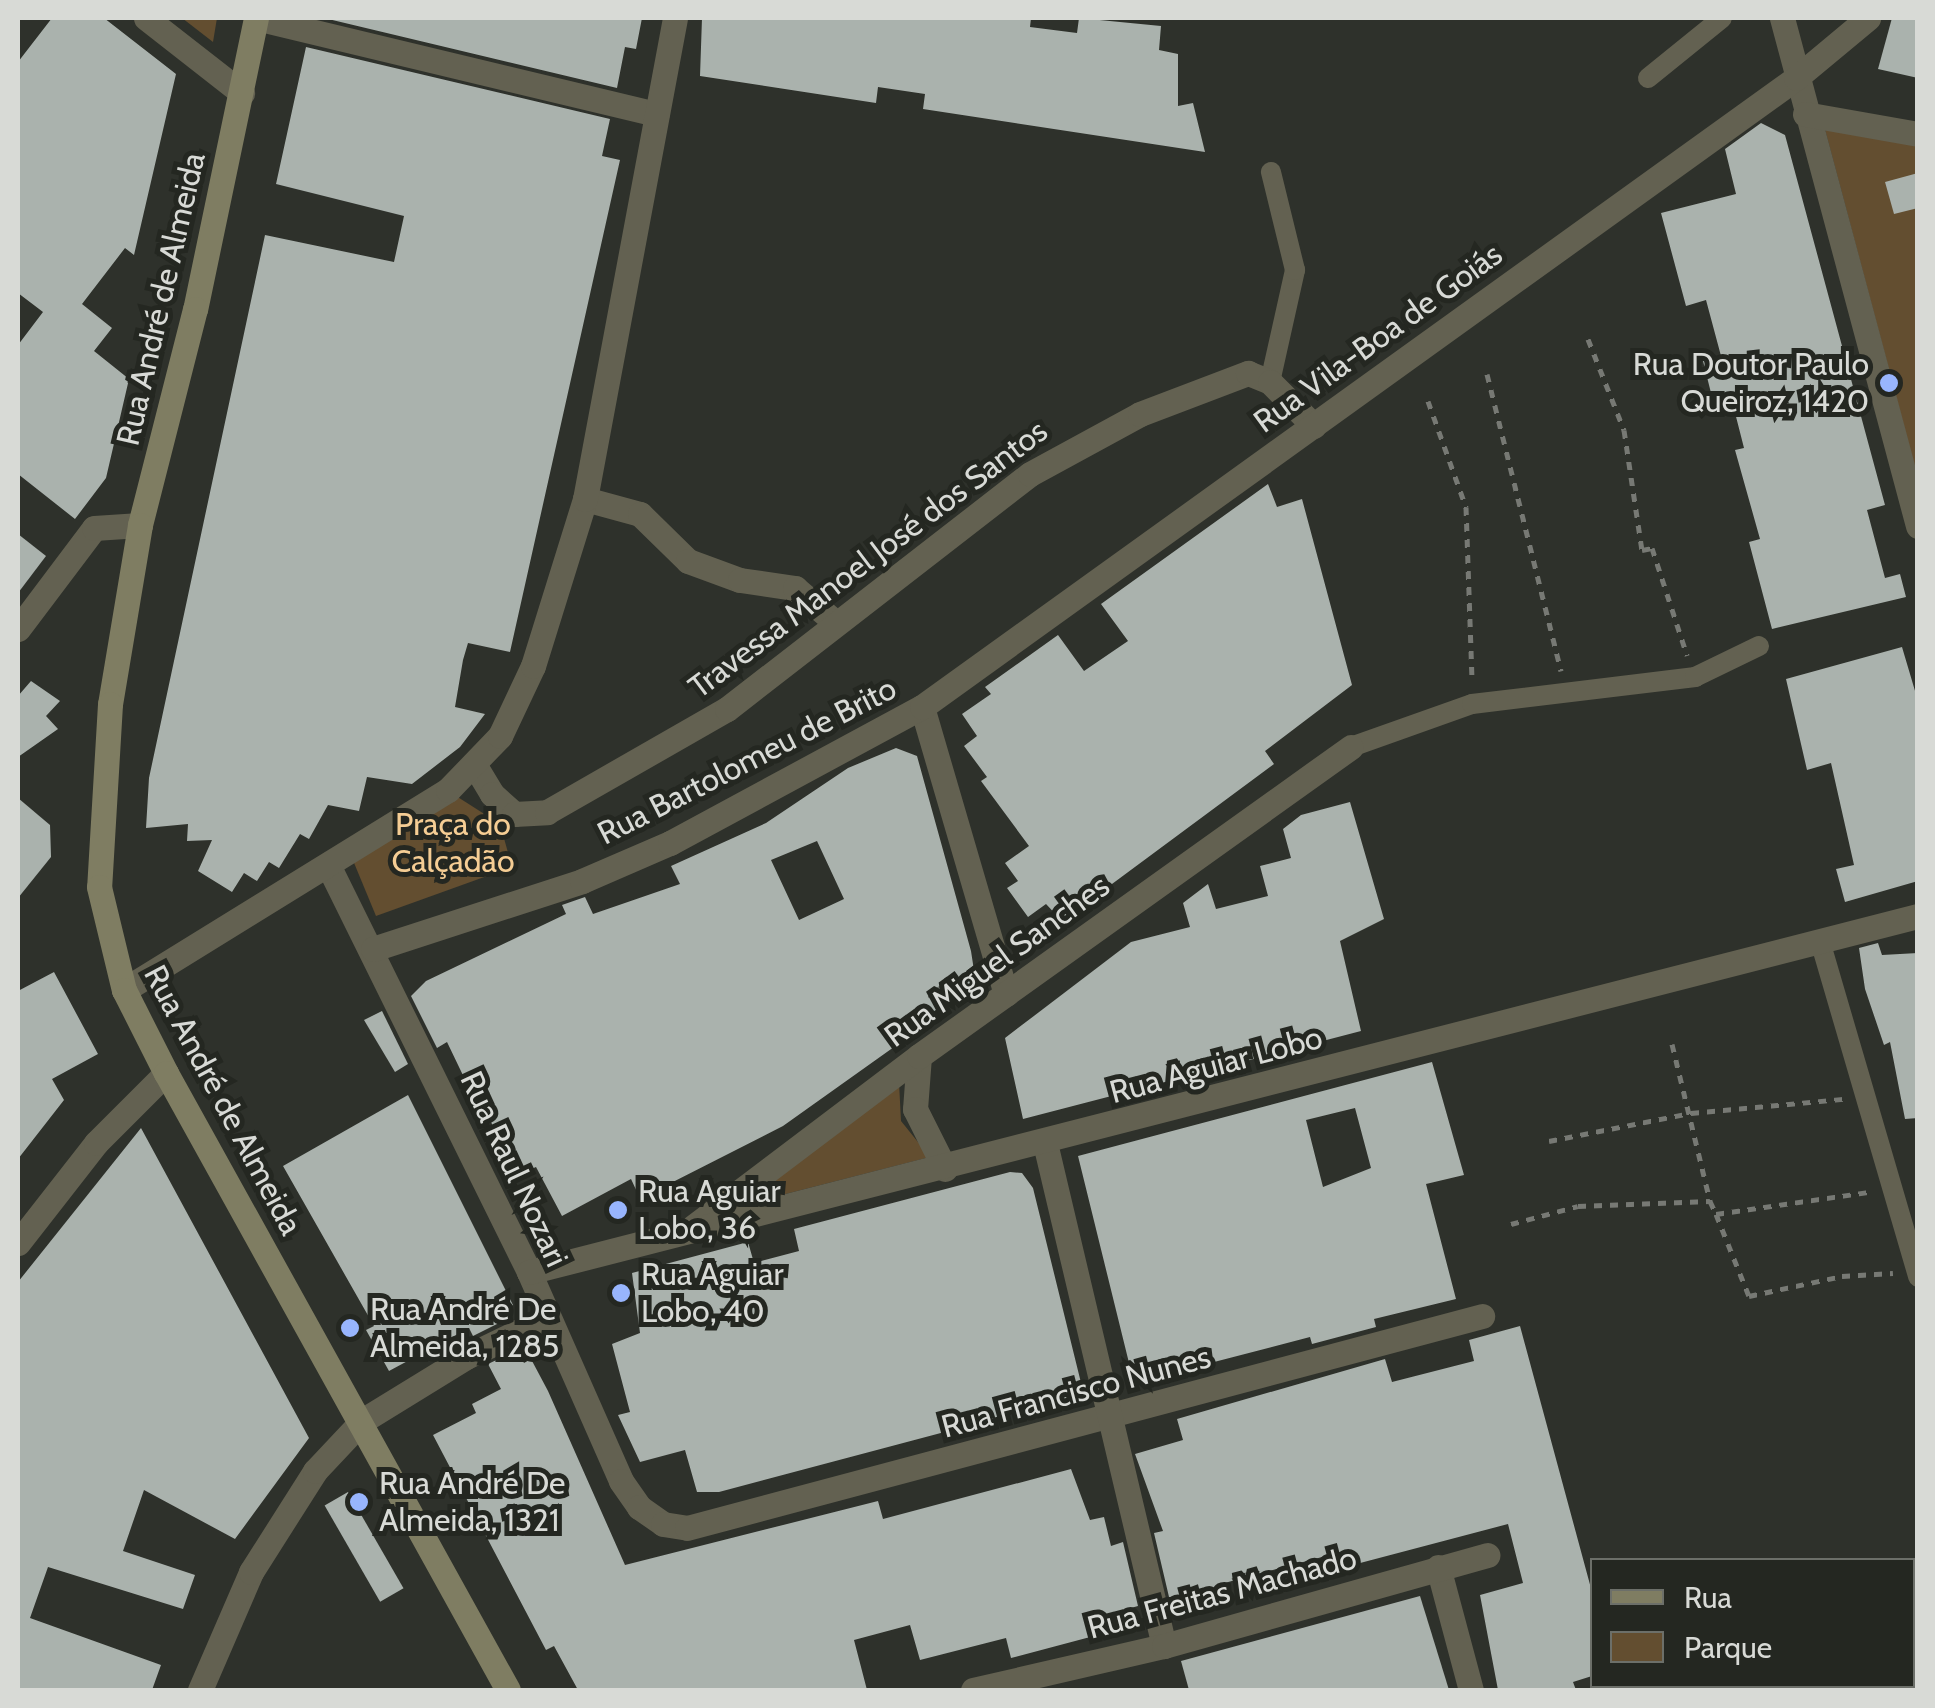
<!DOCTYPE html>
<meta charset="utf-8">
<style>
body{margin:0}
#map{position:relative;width:1935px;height:1708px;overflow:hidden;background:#2e312b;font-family:Cabin,sans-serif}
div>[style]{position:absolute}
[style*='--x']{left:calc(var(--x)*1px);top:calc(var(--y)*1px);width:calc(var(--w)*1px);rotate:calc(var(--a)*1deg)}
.green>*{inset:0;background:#634e30}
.building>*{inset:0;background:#aab2ad;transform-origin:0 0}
.path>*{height:5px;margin-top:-2.5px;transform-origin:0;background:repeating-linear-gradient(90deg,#777974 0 8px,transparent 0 16px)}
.service>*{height:20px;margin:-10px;padding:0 10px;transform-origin:10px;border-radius:10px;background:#636151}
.minor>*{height:25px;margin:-12.5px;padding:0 12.5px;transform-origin:12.5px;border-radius:12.5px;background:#636151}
.secondary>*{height:25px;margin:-12.5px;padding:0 12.5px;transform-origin:12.5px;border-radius:12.5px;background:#7f7d62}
.dots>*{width:28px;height:28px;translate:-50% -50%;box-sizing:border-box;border:5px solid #242721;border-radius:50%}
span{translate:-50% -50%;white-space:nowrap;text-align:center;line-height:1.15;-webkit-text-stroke:10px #242721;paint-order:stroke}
.street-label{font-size:32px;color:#d8dad6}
.poi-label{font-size:32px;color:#d8dad6}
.right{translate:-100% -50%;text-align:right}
.left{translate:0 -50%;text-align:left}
.park-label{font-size:32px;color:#f5cd94}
.frame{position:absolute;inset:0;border:20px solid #d8dad6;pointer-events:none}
.legend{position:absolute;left:1590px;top:1558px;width:325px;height:130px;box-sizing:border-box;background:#242721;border:2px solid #6c6f69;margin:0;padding:12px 18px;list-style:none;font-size:30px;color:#d8dad6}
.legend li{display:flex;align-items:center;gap:20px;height:50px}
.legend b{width:50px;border:2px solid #6c6f69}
</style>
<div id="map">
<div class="green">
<div style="clip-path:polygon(182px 18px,217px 18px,213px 42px)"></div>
<div style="clip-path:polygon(1823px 122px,1917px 145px,1917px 475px)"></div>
<div style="clip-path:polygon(453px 794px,500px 824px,512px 867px,376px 916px,352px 858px)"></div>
<div style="clip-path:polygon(899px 1082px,901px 1121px,930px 1157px,735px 1207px)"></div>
</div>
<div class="building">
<div style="clip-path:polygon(52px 18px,104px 18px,176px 74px,134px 255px,125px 248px,82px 304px,112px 328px,94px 351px,129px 379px,106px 478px,75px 519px,18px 474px,18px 345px,43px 312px,18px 293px,18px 62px)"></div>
<div style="clip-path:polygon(324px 18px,642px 18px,636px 49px,625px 47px,617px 88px)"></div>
<div style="clip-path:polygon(702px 18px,1031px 18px,1030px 27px,1077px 33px,1079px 18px,1161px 26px,1159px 50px,1178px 54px,1178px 106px,1193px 103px,1205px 152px,923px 109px,925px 94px,878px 87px,876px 103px,700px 76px)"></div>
<div style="clip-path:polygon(1892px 18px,1918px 18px,1918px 78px,1878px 69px)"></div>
<div style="clip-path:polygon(306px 47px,610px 119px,602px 156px,620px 160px,510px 652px,468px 643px,463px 660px,455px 707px,485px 714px,460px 747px,412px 784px,367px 777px,359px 811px,328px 805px,309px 839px,300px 834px,279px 868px,269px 862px,257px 881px,244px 873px,232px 892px,198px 871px,212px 840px,187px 841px,188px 824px,146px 828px,149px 778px,265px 235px,394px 262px,404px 216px,276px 184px)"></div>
<div style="clip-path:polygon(1761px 123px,1785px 135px,1885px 505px,1867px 510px,1885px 578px,1900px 574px,1906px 597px,1772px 629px,1749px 542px,1760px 539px,1735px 450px,1744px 448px,1732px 401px,1714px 405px,1703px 361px,1721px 356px,1706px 300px,1686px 306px,1661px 213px,1736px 194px,1725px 149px)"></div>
<div style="clip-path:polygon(1918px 173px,1918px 208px,1894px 214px,1885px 182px)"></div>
<div style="clip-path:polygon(1268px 484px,1277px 507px,1302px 499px,1352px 685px,1265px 751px,1274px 764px,1062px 921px,1046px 904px,1028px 917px,1007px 888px,1018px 881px,1005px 863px,1029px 846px,981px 781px,987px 777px,964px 746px,977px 736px,962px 714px,991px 694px,985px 687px,1058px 635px,1084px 671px,1128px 641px,1101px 604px)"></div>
<div style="clip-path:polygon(18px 534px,46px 556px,18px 593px)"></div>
<div style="clip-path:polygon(1902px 647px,1918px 701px,1918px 881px,1845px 902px,1836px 869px,1854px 865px,1831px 763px,1807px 770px,1786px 679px)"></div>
<div style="clip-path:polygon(31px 681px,60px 701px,46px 716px,58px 729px,18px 757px,18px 696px)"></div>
<div style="clip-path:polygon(evenodd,896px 748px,917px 756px,971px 951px,975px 977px,960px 1000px,783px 1126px,665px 1186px,638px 1194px,631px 1179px,562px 1216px,536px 1167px,513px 1177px,478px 1089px,471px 1092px,447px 1042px,437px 1048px,411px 996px,426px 981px,566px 914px,562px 905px,585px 897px,593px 914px,680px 884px,671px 866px,766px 823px,848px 768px,896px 748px,817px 841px,844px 899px,799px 920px,771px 860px,817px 841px)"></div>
<div style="clip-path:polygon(18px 798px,50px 825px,51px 857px,18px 898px)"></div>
<div style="clip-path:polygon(1350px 802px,1384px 919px,1340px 941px,1361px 1031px,1023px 1119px,1005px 1038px,1131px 942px,1190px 927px,1183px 903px,1208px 884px,1216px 909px,1268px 896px,1260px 866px,1291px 858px,1283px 829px,1301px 815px)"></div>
<div style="clip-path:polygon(1878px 943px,1882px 955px,1918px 953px,1918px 1118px,1905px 1119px,1890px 1042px,1884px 1045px,1865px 989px,1859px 948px)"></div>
<div style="clip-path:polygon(54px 972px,98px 1054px,52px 1079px,64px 1100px,18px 1159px,18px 991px)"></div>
<div style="clip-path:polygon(382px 1011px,408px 1064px,395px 1072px,364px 1020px)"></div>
<div style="clip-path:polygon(evenodd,1432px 1062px,1464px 1175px,1426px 1184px,1456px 1299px,1374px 1319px,1376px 1327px,1312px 1344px,1310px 1337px,1160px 1376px,1157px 1363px,1131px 1371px,1078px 1156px,1432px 1062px,1355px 1108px,1371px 1168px,1323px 1187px,1306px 1120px,1355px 1108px)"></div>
<div style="clip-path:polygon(408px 1095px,513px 1305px,497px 1313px,501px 1322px,473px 1336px,469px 1328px,389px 1371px,366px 1330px,374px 1326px,283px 1166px)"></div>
<div style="clip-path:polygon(141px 1128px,309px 1438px,235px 1539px,144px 1490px,123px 1551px,195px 1575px,183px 1609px,48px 1567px,30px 1618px,161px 1665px,152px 1690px,18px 1690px,18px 1282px)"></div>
<div style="clip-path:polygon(1010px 1172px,1022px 1173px,1033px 1188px,1084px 1395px,719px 1492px,697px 1492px,685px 1450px,640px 1462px,618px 1415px,630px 1412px,612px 1344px,640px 1333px,632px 1273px,748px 1242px,754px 1263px,799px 1251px,794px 1229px)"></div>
<div style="clip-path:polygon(1520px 1326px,1592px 1592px,1592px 1676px,1573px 1682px,1576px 1690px,1498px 1690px,1480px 1595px,1523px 1583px,1508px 1524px,1345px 1567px,1341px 1552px,1250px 1576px,1221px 1584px,1225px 1600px,1173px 1614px,1154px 1533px,1163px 1531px,1135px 1454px,1183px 1440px,1177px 1419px,1385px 1359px,1392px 1382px,1474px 1361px,1469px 1340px)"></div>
<div style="clip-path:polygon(517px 1350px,524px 1363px,531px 1359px,548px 1391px,625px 1565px,878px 1501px,883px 1519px,1071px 1469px,1090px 1520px,1104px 1517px,1111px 1546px,1123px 1542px,1138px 1606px,1120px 1611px,1124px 1628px,1011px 1658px,1006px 1638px,920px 1660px,910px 1625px,854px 1640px,867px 1690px,578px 1690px,554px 1646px,546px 1650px,433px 1435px,476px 1413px,472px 1404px,501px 1389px,488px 1364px)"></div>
<div style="left:348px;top:1492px;width:111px;height:27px;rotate:60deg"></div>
<div style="clip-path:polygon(1420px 1596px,1449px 1690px,1189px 1690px,1181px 1661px)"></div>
</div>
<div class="path">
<div style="--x:1588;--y:339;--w:98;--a:68.4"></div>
<div style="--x:1624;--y:430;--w:121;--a:81.5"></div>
<div style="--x:1642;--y:550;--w:10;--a:-11"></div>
<div style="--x:1652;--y:548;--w:113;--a:71.9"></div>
<div style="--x:1487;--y:374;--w:306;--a:76"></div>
<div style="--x:1428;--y:401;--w:113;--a:70.3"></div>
<div style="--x:1466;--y:507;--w:174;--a:88"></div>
<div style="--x:1672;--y:1044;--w:162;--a:76.4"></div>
<div style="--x:1549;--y:1141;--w:145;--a:-11.2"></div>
<div style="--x:1691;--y:1113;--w:153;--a:-5.3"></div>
<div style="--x:1716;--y:1214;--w:88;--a:68.1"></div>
<div style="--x:1749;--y:1296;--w:95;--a:-12.1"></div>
<div style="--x:1842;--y:1276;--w:51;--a:-3.4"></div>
<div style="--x:1511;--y:1224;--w:69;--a:-15"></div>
<div style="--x:1578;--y:1206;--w:132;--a:-2.2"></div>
<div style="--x:1710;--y:1201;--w:14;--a:65"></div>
<div style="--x:1716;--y:1214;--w:155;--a:-8.2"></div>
</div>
<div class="service">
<div style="--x:1648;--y:78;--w:95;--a:-39"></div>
<div style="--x:1270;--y:382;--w:115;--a:-77.4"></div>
<div style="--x:1295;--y:270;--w:101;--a:-103.8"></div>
<div style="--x:1351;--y:747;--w:128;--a:-19.6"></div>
<div style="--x:1472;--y:704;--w:225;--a:-6.9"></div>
<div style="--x:1695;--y:677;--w:71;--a:-25.8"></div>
<div style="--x:1820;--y:941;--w:350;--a:73.7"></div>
</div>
<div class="minor">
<div style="--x:146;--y:18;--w:122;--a:38"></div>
<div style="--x:256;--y:18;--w:412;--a:13.5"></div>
<div style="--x:1782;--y:18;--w:526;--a:75.01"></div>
<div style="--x:1805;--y:114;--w:115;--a:10"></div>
<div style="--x:585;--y:499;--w:57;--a:15.3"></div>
<div style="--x:640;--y:514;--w:67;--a:44.4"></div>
<div style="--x:688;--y:561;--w:55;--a:20.1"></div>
<div style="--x:740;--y:580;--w:56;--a:8.3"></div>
<div style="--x:795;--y:588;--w:52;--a:40.4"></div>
<div style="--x:18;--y:629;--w:126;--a:-53"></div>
<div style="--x:94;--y:528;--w:46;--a:-3.7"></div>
<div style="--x:922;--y:707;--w:299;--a:73.7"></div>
<div style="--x:474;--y:764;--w:35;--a:59"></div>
<div style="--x:492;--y:794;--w:30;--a:42"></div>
<div style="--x:514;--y:814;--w:33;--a:-3"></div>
<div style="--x:547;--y:812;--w:207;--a:-29.8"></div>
<div style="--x:727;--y:709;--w:383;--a:-37.8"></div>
<div style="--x:1030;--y:474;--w:125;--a:-28.6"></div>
<div style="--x:1140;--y:414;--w:116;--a:-20.8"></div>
<div style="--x:1248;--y:373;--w:24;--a:22"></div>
<div style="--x:1270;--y:382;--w:62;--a:45"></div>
<div style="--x:329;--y:867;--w:452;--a:63.7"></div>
<div style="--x:529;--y:1272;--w:228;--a:66.2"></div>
<div style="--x:621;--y:1481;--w:32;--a:55"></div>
<div style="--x:639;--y:1507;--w:29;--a:35"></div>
<div style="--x:663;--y:1524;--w:24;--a:9"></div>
<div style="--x:687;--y:1528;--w:823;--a:-14.93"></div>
<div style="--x:373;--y:949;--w:220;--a:-18"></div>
<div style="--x:582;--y:881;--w:96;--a:-23.4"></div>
<div style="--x:670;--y:843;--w:286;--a:-28.4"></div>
<div style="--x:922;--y:707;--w:1077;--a:-35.74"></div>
<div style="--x:1796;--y:78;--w:94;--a:-39.8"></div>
<div style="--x:124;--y:990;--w:381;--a:-31.7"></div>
<div style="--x:448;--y:790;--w:75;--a:-46.1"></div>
<div style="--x:500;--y:736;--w:77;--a:-64.8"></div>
<div style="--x:533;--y:666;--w:175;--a:-72.7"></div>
<div style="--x:585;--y:499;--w:489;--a:-79.4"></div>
<div style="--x:919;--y:1056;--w:53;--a:94.3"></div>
<div style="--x:915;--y:1109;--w:67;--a:63.4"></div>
<div style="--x:1045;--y:1143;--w:517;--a:76.69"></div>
<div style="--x:693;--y:1227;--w:283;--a:-37.1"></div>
<div style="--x:919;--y:1056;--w:531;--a:-35.58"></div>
<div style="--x:18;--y:1243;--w:127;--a:-52"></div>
<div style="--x:96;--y:1143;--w:99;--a:-45"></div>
<div style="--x:529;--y:1272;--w:1434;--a:-14.38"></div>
<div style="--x:1438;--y:1567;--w:127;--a:75"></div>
<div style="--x:200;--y:1690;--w:129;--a:-66.6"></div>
<div style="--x:251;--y:1572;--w:120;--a:-57.6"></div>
<div style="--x:315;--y:1471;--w:69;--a:-46.8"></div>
<div style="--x:362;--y:1421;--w:122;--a:-31.6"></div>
<div style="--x:466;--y:1357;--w:89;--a:-26"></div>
<div style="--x:973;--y:1690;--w:196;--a:-13"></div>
<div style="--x:1164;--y:1646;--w:336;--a:-15.7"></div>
</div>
<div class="secondary">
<div style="--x:256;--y:18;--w:297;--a:101.8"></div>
<div style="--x:195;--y:309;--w:223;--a:104.3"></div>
<div style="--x:140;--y:525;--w:181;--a:99.5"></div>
<div style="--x:110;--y:704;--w:183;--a:93.4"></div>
<div style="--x:99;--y:887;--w:106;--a:76.4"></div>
<div style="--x:124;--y:990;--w:93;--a:63.2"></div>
<div style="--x:166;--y:1073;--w:705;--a:61"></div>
</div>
<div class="dots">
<div style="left:1889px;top:383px;background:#98b5fd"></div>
<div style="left:618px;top:1210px;background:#98b5fd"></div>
<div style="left:621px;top:1293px;background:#98b5fd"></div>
<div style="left:350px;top:1328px;background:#98b5fd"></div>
<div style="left:359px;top:1502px;background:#98b5fd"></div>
</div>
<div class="street-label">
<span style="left:161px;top:299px;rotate:-77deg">Rua André de Almeida</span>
<span style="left:1378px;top:338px;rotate:-36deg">Rua Vila-Boa de Goiás</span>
<span style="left:868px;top:559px;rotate:-37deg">Travessa Manoel José dos Santos</span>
<span style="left:747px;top:761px;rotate:-27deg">Rua Bartolomeu de Brito</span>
<span style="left:997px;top:961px;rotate:-36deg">Rua Miguel Sanches</span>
<span style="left:1216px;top:1065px;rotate:-15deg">Rua Aguiar Lobo</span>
<span style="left:223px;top:1100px;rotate:62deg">Rua André de Almeida</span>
<span style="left:514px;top:1169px;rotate:65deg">Rua Raul Nozari</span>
<span style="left:1076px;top:1392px;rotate:-15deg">Rua Francisco Nunes</span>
<span style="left:1222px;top:1593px;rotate:-15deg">Rua Freitas Machado</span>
</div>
<div class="poi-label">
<span class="right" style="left:1869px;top:383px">Rua Doutor Paulo<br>Queiroz, 1420</span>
<span class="left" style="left:638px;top:1210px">Rua Aguiar<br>Lobo, 36</span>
<span class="left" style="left:641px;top:1293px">Rua Aguiar<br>Lobo, 40</span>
<span class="left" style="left:370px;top:1328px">Rua André De<br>Almeida, 1285</span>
<span class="left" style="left:379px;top:1502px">Rua André De<br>Almeida, 1321</span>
</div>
<div class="park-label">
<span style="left:453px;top:843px">Praça do<br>Calçadão</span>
</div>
<div class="frame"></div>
<ul class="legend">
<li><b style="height:12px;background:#7f7d62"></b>Rua</li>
<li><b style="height:28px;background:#634e30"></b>Parque</li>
</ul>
</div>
